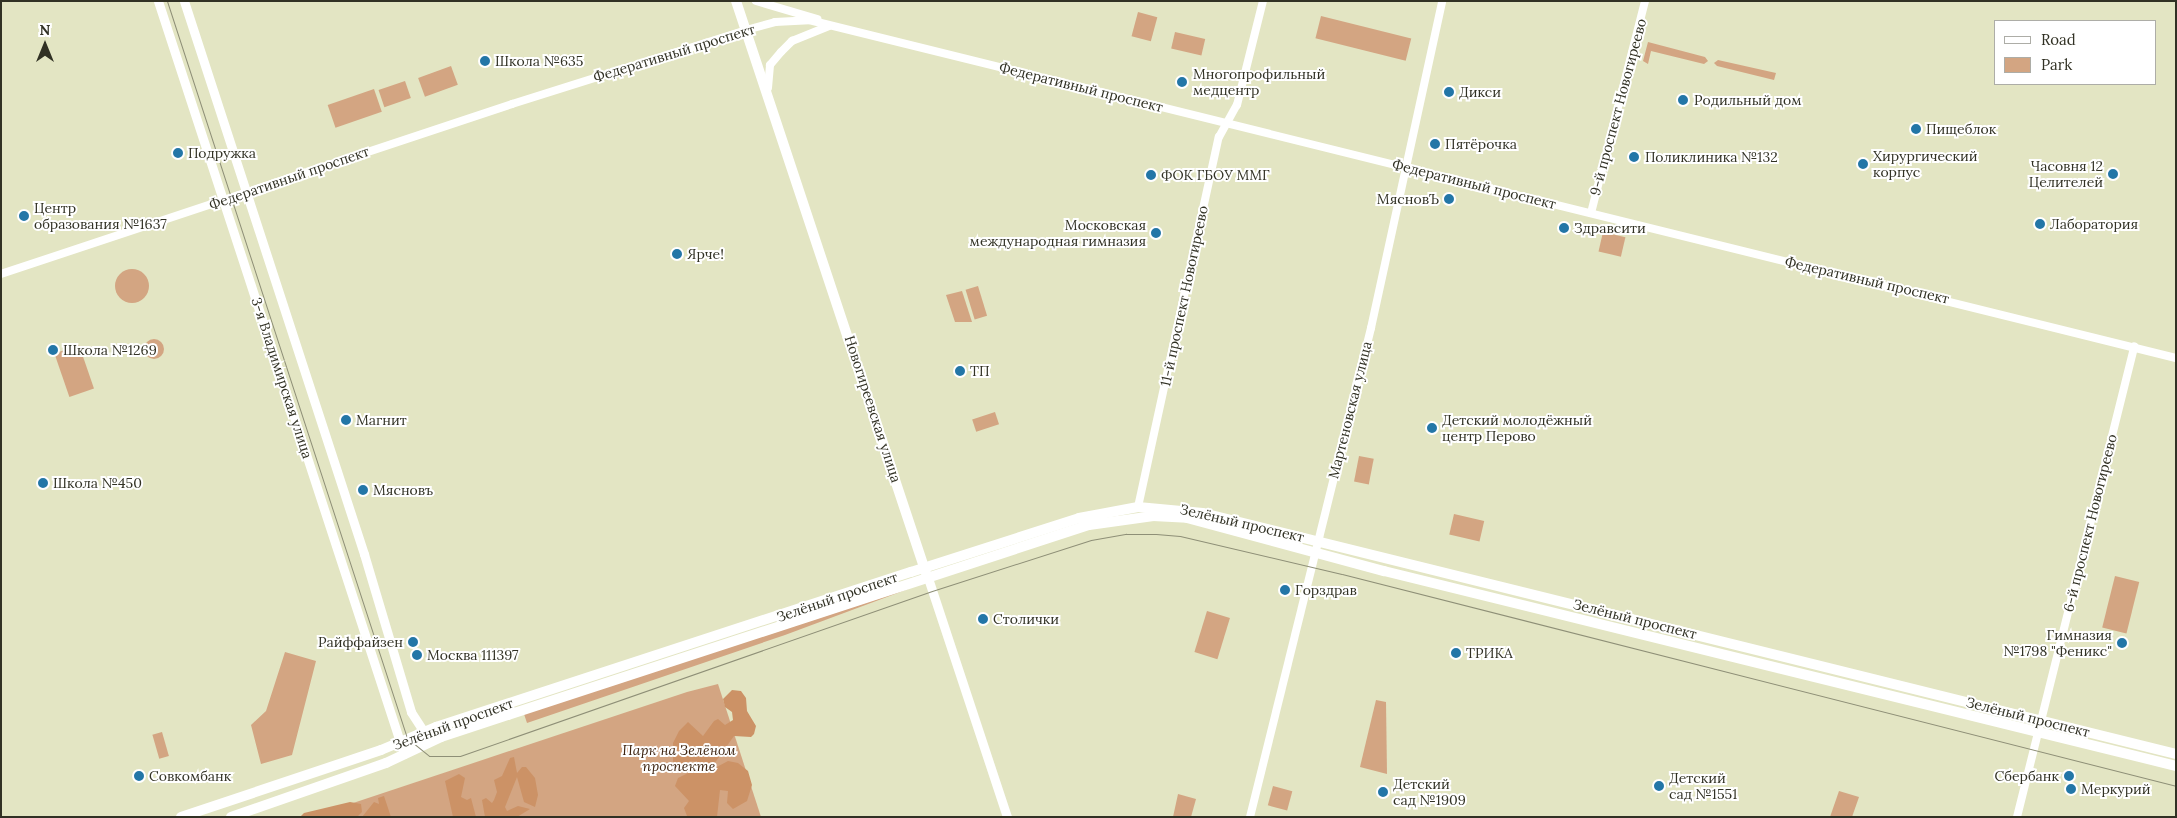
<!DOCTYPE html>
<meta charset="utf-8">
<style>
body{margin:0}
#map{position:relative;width:2177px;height:818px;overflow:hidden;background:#e3e5c3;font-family:Lora,serif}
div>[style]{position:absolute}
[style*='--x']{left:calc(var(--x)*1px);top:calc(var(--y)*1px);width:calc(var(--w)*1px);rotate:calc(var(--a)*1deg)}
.green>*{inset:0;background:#d3a582;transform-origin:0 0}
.round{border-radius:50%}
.forest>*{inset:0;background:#cc9266}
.minor>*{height:8px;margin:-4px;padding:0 4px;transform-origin:4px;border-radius:4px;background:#fff}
.tertiary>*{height:9px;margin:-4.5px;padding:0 4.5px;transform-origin:4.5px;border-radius:4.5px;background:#fff}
.secondary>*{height:10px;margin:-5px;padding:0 5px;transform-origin:5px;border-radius:5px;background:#fff}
.tram>*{height:1px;margin:-0.5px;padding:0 0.5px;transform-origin:0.5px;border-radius:0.5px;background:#8e8f77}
.dots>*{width:14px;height:14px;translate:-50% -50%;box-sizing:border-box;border:2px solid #fff;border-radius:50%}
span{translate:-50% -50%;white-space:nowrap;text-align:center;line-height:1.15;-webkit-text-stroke:4px #fff;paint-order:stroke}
.street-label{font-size:14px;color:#313124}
.poi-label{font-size:14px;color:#313124}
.left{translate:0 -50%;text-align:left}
.right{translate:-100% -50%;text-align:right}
.park-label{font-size:14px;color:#3d2410;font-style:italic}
.frame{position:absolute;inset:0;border:2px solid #313124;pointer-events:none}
.legend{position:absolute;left:1994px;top:20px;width:162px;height:65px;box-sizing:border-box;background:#fff;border:1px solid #adada7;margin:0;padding:6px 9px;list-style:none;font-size:15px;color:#313124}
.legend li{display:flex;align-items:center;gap:10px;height:25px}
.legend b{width:25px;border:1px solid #adada7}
.north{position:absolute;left:20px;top:20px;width:50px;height:50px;-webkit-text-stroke:4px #fff;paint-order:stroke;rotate:0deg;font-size:14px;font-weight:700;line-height:20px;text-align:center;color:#313124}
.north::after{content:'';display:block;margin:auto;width:18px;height:22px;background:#313124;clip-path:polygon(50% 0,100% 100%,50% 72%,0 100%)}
</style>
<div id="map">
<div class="green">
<div style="left:1138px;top:12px;width:20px;height:25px;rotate:15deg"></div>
<div style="left:1321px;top:16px;width:93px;height:23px;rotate:14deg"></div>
<div style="left:1175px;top:32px;width:31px;height:17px;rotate:13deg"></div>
<div style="clip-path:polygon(1648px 42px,1705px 57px,1708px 61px,1704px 64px,1651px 51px,1648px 64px,1643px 61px)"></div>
<div style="clip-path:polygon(1718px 60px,1776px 73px,1774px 80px,1717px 66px,1714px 63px)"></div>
<div style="left:451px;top:66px;width:20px;height:35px;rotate:70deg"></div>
<div style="left:405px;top:81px;width:18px;height:28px;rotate:71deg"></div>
<div style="left:374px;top:89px;width:24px;height:49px;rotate:71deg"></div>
<div style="left:1603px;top:232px;width:23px;height:20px;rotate:13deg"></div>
<div class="round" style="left:115px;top:269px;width:34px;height:34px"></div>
<div style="left:978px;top:286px;width:31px;height:13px;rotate:73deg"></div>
<div style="clip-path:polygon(962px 291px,972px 322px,955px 322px,946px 295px)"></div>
<div class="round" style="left:144px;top:339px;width:20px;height:20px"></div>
<div style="left:79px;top:345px;width:46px;height:26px;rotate:71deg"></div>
<div style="left:995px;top:412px;width:13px;height:24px;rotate:72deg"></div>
<div style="left:1359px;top:456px;width:15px;height:26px;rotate:11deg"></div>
<div style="left:1454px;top:514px;width:31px;height:21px;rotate:13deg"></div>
<div style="left:2115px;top:576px;width:25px;height:53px;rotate:14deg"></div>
<div style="clip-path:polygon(911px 588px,785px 635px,527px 723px,524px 714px)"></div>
<div style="left:1207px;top:611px;width:24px;height:43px;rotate:17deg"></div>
<div style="clip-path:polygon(285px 652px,316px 661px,292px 755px,261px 764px,251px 725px,266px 711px)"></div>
<div style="clip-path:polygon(718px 684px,761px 817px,311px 817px,687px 692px)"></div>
<div style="clip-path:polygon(1376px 700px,1386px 702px,1387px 774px,1360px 767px)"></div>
<div style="left:162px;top:732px;width:25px;height:10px;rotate:74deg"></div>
<div style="left:1273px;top:786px;width:20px;height:20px;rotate:15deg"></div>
<div style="clip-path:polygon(1839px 791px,1859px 797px,1852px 817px,1830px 817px)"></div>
<div style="clip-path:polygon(1178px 794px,1196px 799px,1191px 817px,1173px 817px)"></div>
</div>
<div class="forest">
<div style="clip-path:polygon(732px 690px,741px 691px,746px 698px,747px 711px,756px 726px,754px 734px,751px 737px,734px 736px,714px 764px,690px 761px,677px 773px,673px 772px,673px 743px,679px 731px,688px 722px,703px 736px,714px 721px,718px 719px,725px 725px,733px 720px,732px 712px,725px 707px,723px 699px)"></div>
<div style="clip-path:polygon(514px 757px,517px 773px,522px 767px,526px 767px,535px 778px,538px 795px,535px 807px,524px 802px,517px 777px,505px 807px,507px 811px,518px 806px,530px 809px,517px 817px,485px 817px,482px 800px,486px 798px,492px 803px,494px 800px,497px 792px,494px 780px,502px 776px,510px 758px)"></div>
<div style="clip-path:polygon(728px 761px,738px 763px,748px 771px,752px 785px,747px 801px,733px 809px,727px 803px,728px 791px,720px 790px,717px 817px,687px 816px,684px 808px,689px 801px,675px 786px,678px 778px,692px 771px,713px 769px)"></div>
<div style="clip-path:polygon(459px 774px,465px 778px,461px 797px,467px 800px,471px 798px,476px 817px,453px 817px,445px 781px)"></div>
<div style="clip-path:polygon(384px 796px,391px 817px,362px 817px,374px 802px,379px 804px,378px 798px)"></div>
<div style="clip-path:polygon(350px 802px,361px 804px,362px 812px,357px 817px,300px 817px,304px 813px)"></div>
</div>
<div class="minor">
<div style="--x:756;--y:1;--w:64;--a:16.4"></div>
<div style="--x:768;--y:88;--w:23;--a:-85"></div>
<div style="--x:770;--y:65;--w:17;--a:-50"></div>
<div style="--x:781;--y:52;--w:16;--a:-45"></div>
<div style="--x:792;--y:41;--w:40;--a:-22"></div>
<div style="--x:1591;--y:213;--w:219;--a:-75.7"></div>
<div style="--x:1;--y:274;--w:539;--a:-18.4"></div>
<div style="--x:512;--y:104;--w:245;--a:-17.5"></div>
<div style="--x:746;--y:30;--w:30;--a:-15"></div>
<div style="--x:775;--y:22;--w:34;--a:-3"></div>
<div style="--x:809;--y:20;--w:1408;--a:13.89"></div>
<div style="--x:1138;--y:507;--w:379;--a:-77.7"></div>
<div style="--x:1219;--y:137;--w:37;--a:-61"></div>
<div style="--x:1237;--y:105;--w:107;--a:-76"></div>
<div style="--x:1250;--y:817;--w:504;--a:-76.1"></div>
<div style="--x:1371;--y:328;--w:335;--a:-77.7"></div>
<div style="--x:2017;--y:817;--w:485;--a:-76"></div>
</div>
<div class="tertiary">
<div style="--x:158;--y:1;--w:792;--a:71.91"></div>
<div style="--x:184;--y:1;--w:582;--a:71.97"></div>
<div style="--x:364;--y:554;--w:165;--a:73.4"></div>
<div style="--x:411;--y:712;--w:31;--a:57"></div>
<div style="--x:928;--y:578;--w:252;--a:71.7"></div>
</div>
<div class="secondary">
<div style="--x:736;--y:1;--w:603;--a:71.63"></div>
<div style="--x:181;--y:817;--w:211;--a:-18.5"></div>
<div style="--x:381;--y:750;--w:60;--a:-22.7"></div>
<div style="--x:436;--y:727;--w:500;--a:-18.1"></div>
<div style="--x:911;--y:572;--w:176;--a:-17.8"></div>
<div style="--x:1079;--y:518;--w:60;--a:-10.6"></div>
<div style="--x:1138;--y:507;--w:65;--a:5.3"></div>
<div style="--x:1203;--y:513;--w:1002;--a:13.91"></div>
<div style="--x:231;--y:817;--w:164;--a:-19.2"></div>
<div style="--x:386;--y:763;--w:61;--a:-25.3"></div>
<div style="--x:441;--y:737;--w:71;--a:-18.2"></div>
<div style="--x:508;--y:715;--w:611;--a:-18.11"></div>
<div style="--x:1089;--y:525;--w:65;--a:-8"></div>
<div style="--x:1153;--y:516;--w:34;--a:3"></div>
<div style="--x:1187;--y:518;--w:204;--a:15.1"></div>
<div style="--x:1384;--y:571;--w:816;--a:13.83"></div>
</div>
<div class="tram">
<div style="--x:167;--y:1;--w:775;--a:71.96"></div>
<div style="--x:407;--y:738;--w:28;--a:39"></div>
<div style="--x:429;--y:756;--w:31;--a:0"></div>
<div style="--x:460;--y:756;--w:500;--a:-19.27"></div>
<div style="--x:932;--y:591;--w:167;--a:-17.8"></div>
<div style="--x:1091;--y:540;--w:36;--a:-10"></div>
<div style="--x:1126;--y:534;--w:30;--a:0"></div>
<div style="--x:1156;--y:534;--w:24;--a:5"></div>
<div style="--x:1180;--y:536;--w:166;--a:13.2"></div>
<div style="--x:1342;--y:574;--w:861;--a:14.26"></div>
</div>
<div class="dots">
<div style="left:485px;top:61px;background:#2376a7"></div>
<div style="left:1182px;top:82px;background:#2376a7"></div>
<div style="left:1449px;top:92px;background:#2376a7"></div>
<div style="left:1683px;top:100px;background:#2376a7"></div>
<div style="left:1916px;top:129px;background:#2376a7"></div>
<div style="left:1435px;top:144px;background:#2376a7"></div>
<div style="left:178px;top:153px;background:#2376a7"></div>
<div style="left:1634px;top:157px;background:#2376a7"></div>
<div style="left:1863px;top:164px;background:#2376a7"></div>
<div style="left:2113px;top:174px;background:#2376a7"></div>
<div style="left:1151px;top:175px;background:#2376a7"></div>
<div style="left:1449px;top:199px;background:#2376a7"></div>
<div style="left:24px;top:216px;background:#2376a7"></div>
<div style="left:2040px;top:224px;background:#2376a7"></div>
<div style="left:1564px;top:228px;background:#2376a7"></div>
<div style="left:1156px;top:233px;background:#2376a7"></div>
<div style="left:677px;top:254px;background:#2376a7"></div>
<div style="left:53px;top:350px;background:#2376a7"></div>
<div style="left:960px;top:371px;background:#2376a7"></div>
<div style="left:346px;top:420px;background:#2376a7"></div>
<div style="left:1432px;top:428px;background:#2376a7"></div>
<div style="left:43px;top:483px;background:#2376a7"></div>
<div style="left:363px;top:490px;background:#2376a7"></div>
<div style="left:1285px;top:590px;background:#2376a7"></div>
<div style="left:983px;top:619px;background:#2376a7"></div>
<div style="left:413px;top:642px;background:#2376a7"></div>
<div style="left:2122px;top:643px;background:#2376a7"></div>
<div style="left:1456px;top:653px;background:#2376a7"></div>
<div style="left:417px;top:655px;background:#2376a7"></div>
<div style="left:139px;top:776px;background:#2376a7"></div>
<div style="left:2069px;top:776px;background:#2376a7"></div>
<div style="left:1659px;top:786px;background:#2376a7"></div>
<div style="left:2071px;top:789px;background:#2376a7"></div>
<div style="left:1383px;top:792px;background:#2376a7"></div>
</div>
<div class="street-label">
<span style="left:674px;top:53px;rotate:-17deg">Федеративный проспект</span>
<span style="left:1081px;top:87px;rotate:14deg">Федеративный проспект</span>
<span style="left:1618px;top:107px;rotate:-75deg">9-й проспект Новогиреево</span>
<span style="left:289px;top:178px;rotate:-19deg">Федеративный проспект</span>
<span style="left:1474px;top:184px;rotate:14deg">Федеративный проспект</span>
<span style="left:1867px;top:280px;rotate:13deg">Федеративный проспект</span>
<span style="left:1184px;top:296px;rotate:-78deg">11-й проспект Новогиреево</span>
<span style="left:282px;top:378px;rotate:72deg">3-я Владимирская улица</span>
<span style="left:873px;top:409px;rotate:72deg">Новогиреевская улица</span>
<span style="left:1350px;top:410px;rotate:-76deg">Мартеновская улица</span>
<span style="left:1242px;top:523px;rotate:13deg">Зелёный проспект</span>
<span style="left:2090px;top:523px;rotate:-76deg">6-й проспект Новогиреево</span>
<span style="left:837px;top:597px;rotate:-19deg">Зелёный проспект</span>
<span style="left:1635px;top:619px;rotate:14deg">Зелёный проспект</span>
<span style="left:2028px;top:717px;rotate:14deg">Зелёный проспект</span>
<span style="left:453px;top:724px;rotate:-20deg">Зелёный проспект</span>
</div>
<div class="poi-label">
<span class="left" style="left:495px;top:61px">Школа №635</span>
<span class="left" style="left:1193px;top:82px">Многопрофильный<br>медцентр</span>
<span class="left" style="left:1459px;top:92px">Дикси</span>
<span class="left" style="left:1694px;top:100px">Родильный дом</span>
<span class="left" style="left:1926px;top:129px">Пищеблок</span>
<span class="left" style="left:1445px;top:144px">Пятёрочка</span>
<span class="left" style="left:188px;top:153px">Подружка</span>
<span class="left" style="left:1873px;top:164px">Хирургический<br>корпус</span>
<span class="left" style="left:1645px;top:157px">Поликлиника №132</span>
<span class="right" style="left:2103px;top:174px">Часовня 12<br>Целителей</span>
<span class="left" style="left:1161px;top:175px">ФОК ГБОУ ММГ</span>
<span class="right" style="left:1439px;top:199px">МясновЪ</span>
<span class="left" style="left:34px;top:216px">Центр<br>образования №1637</span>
<span class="left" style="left:2050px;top:224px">Лаборатория</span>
<span class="right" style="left:1146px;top:233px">Московская<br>международная гимназия</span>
<span class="left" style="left:1574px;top:228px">Здравсити</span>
<span class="left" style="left:687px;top:254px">Ярче!</span>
<span class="left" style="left:63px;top:350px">Школа №1269</span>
<span class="left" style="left:970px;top:371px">ТП</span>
<span class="left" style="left:356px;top:420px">Магнит</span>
<span class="left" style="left:1442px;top:428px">Детский молодёжный<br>центр Перово</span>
<span class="left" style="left:53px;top:483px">Школа №450</span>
<span class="left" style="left:373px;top:490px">Мясновъ</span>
<span class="left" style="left:1295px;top:590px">Горздрав</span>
<span class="left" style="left:993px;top:619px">Столички</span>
<span class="right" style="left:2112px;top:643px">Гимназия<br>№1798 "Феникс"</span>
<span class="right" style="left:403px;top:642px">Райффайзен</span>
<span class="left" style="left:1466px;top:653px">ТРИКА</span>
<span class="left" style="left:427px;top:655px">Москва 111397</span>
<span class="left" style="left:149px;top:776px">Совкомбанк</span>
<span class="right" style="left:2059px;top:776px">Сбербанк</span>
<span class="left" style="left:1669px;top:786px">Детский<br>сад №1551</span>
<span class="left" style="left:1393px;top:792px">Детский<br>сад №1909</span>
<span class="left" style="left:2081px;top:789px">Меркурий</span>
</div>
<div class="park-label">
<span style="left:679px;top:758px">Парк на Зелёном<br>проспекте</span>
</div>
<div class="frame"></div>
<ul class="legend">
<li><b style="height:6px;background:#fff"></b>Road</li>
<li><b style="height:14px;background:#d3a582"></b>Park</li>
</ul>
<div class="north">N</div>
</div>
